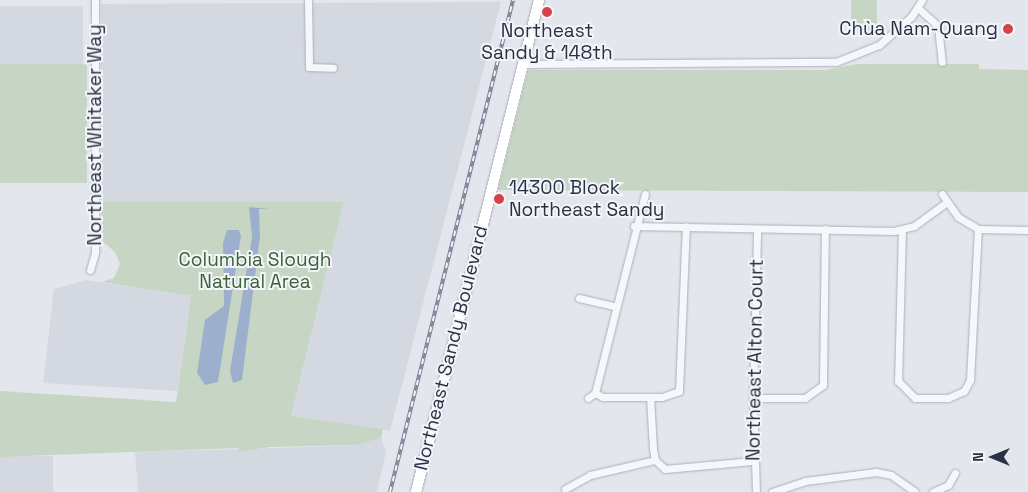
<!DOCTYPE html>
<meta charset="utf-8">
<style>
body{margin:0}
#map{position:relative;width:1028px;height:492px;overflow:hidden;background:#e3e6ec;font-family:"Space Grotesk",sans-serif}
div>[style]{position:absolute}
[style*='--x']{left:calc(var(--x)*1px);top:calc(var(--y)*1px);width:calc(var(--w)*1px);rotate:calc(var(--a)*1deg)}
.built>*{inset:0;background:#d4d8e1;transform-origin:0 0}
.green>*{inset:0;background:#c7d6c4;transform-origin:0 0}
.water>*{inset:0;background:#9cb0ce}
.roads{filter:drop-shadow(0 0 1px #abb0ba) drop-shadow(0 0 1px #abb0ba)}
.street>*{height:7px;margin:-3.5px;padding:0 3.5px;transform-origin:3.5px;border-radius:3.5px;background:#f6f7fa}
.secondary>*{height:10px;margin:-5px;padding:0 5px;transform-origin:5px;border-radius:5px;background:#fff}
.rail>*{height:4px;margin-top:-2px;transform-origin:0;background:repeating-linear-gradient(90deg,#f3f5f9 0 5.5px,#7b8397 0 11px);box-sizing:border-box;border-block:1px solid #7b8397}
.dots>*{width:14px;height:14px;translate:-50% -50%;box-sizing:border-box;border:2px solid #f3f5f9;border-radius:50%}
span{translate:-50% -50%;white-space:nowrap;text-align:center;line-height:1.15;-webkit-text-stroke:4px #f3f5f9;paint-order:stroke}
.poi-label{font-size:19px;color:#293145}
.right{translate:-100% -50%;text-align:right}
.left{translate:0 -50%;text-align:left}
.street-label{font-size:19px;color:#293145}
.park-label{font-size:19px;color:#3a6236}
.north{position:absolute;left:968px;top:432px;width:50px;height:50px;-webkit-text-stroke:4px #f3f5f9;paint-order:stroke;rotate:270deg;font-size:14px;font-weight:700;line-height:20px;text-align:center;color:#293145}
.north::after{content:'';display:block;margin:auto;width:18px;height:22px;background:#293145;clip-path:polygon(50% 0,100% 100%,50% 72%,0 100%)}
</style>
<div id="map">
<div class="built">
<div style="clip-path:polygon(501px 2px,390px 431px,291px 416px,344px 202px,101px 202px,101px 4px)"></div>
<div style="left:0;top:6px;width:83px;height:59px"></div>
<div style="clip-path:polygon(86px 280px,191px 296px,177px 391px,43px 383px,54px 289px)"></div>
<div style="clip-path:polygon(381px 438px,386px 452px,377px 492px,138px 492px,135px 452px,344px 446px)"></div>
<div style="left:53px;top:456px;width:36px;height:53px;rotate:90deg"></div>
</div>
<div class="green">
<div style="left:851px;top:0;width:26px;height:30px"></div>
<div style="left:87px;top:64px;width:119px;height:87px;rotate:90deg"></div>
<div style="clip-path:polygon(857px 64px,979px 64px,979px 69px,1028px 70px,1028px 192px,498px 190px,528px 70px,825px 70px)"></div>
<div style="clip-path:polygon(101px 202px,344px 202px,291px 416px,383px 429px,381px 438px,355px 445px,270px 447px,239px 452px,238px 448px,0 457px,0 391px,176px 402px,191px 296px,102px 282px,114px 278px,120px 264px,115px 252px,102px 241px)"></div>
</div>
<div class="water">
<div style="clip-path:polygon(249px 207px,270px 209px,259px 209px,260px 236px,242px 380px,233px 383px,230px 371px,252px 237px)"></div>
<div style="clip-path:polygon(227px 230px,239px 230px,241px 236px,218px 382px,205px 385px,197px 373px,205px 320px,224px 306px,223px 243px)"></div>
</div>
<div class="roads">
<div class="street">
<div style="--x:308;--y:0;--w:67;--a:89.1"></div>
<div style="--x:309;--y:67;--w:24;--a:2"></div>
<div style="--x:918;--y:8;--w:27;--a:42"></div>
<div style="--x:938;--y:26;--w:36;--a:84"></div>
<div style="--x:523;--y:64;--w:313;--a:-0.4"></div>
<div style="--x:836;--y:62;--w:46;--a:-21.6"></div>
<div style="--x:879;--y:45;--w:43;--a:-41.2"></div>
<div style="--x:911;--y:17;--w:20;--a:-57"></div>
<div style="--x:942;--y:194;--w:28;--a:55"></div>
<div style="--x:958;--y:217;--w:23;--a:31"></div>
<div style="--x:978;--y:229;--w:50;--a:1.1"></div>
<div style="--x:634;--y:226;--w:260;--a:1.1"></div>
<div style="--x:894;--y:231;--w:21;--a:-14"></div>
<div style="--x:914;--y:226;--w:41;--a:-36"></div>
<div style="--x:902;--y:230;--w:151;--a:91.5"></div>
<div style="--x:898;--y:381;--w:24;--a:45"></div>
<div style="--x:915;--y:398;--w:33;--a:0"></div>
<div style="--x:948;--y:398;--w:17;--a:-24"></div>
<div style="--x:964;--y:391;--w:13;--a:-61"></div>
<div style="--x:970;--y:380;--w:151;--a:-87"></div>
<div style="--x:90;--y:270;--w:19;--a:-74"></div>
<div style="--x:95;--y:252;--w:252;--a:-90"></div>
<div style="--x:579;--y:298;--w:36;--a:13"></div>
<div style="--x:595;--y:393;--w:9;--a:27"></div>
<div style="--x:603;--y:397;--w:59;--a:0"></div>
<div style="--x:662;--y:397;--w:18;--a:-19"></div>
<div style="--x:679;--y:391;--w:165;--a:-87.6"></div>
<div style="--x:595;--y:393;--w:205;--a:-75.9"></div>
<div style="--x:650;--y:397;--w:52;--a:86.7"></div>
<div style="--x:653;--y:449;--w:11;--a:80"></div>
<div style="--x:655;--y:460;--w:13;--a:42"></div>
<div style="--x:665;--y:469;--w:88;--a:-5.2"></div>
<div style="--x:588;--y:398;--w:9;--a:-36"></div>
<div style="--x:753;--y:398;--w:52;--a:0"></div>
<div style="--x:805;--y:398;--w:22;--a:-36"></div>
<div style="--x:823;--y:385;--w:156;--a:-89.3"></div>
<div style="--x:565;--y:489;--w:29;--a:-29"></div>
<div style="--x:590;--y:475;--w:67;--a:-13"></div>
<div style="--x:756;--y:492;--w:94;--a:-91.8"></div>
<div style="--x:753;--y:398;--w:169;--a:-88.6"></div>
<div style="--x:772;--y:492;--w:35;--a:-18"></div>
<div style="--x:805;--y:481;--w:72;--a:-7.2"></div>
<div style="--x:876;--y:472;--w:15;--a:11"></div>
<div style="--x:891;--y:475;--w:29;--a:35"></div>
<div style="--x:933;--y:492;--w:17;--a:-25"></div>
<div style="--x:948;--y:485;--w:14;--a:-60"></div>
</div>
<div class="secondary">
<div style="--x:416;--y:492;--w:507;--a:-75.96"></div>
</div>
</div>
<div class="rail">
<div style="--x:390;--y:492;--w:507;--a:-75.96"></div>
</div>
<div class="dots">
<div style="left:547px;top:12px;background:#d7424a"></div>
<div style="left:1008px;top:29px;background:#d7424a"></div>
<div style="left:499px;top:199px;background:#d7424a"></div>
</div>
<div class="poi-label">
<span class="right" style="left:998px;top:29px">Chùa Nam-Quang</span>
<span style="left:547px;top:42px">Northeast<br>Sandy &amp; 148th</span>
<span class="left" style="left:509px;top:199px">14300 Block<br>Northeast Sandy</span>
</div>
<div class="street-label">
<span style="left:95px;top:135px;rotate:-90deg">Northeast Whitaker Way</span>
<span style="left:451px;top:348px;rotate:-76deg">Northeast Sandy Boulevard</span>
<span style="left:755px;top:360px;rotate:-89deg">Northeast Alton Court</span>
</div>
<div class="park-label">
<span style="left:255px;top:271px">Columbia Slough<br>Natural Area</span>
</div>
<div class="north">N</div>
</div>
